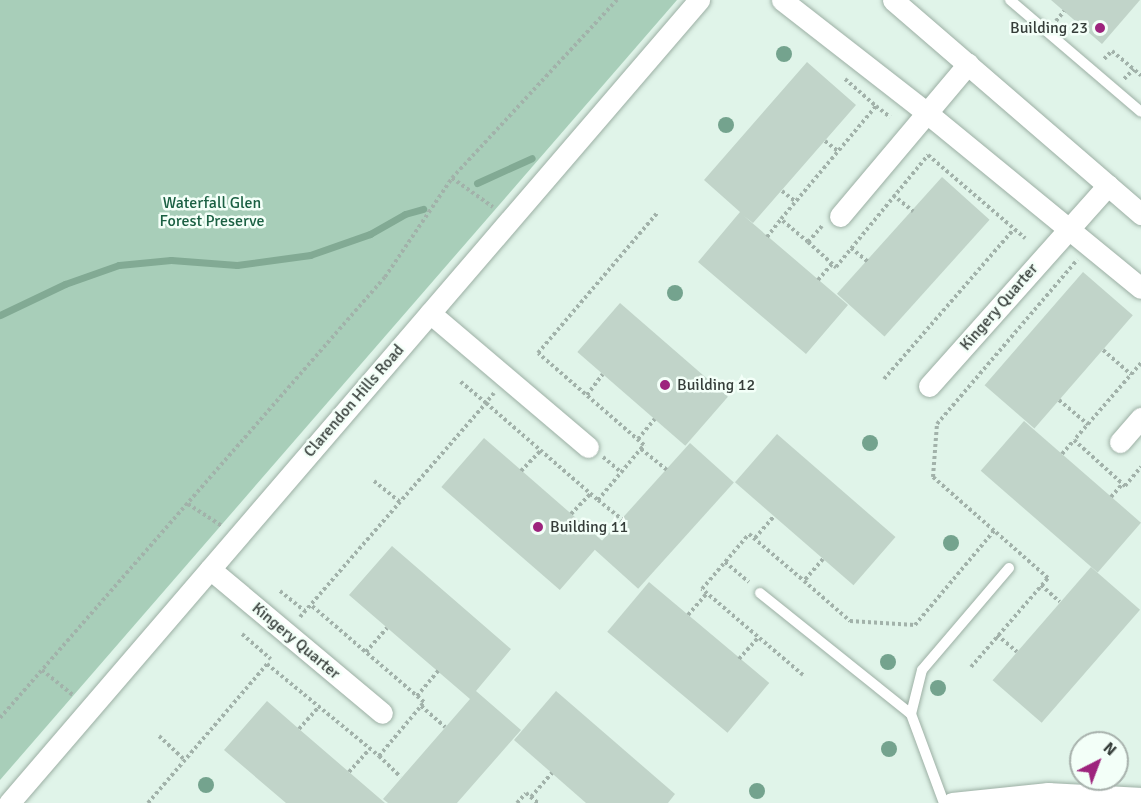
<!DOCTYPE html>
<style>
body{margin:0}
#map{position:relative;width:1141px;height:803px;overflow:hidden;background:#e0f4e9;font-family:Signika,sans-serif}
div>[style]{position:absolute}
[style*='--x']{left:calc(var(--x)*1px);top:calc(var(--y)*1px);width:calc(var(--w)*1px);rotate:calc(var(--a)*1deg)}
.green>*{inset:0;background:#a8ceb9}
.stream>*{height:7px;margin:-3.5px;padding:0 3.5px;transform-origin:3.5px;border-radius:3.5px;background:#82aa94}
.building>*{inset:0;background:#c1d4c9;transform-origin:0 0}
.path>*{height:4px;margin-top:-2px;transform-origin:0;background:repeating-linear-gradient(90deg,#a2b2aa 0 3px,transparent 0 6px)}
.roads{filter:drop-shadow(0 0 2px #9cafa4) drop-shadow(0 0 2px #9cafa4)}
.lane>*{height:10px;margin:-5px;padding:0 5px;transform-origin:5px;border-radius:5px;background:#fff}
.street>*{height:21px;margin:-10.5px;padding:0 10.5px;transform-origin:10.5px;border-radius:10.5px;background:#fff}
.trees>*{width:16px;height:16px;margin:-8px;border-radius:50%;background:#74a38e}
.dots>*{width:16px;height:16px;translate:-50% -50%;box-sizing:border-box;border:3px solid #f3fff8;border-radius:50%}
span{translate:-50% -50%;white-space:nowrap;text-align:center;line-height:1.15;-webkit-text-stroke:5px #f3fff8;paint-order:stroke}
.poi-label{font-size:16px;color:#353d39}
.right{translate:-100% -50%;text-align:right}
.left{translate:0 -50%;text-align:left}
.park-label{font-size:16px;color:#1b6043}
.street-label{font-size:16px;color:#353d39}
.north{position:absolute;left:1069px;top:731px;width:60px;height:60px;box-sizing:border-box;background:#f3fff8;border:2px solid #a7b1ac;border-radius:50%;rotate:42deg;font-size:16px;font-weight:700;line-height:24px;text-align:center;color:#353d39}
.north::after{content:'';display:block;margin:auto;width:21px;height:27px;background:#9d247d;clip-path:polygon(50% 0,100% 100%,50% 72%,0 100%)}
</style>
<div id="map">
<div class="green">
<div style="clip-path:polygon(0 0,677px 0,0 780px)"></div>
</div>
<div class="stream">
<div style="--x:477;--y:183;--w:60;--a:-24.4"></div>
<div style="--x:0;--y:315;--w:72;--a:-25.5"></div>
<div style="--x:65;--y:284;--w:57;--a:-19.4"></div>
<div style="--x:119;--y:265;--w:52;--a:-5.5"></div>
<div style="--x:171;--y:260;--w:66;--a:4.3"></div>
<div style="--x:237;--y:265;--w:74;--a:-7.8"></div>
<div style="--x:310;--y:255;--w:64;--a:-19.3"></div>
<div style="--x:370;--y:234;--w:40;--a:-29.7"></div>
<div style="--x:405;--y:214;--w:19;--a:-16"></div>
</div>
<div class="building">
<div style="clip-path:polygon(1051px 0,1140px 0,1102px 44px)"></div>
<div style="clip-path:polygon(807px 62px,856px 105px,753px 223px,744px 216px,848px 305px,806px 354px,698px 262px,740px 212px,704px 180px)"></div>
<div style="left:942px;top:177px;width:64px;height:157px;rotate:42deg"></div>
<div style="left:1083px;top:272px;width:66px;height:150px;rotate:41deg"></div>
<div style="left:620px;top:303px;width:143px;height:65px;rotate:41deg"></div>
<div style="left:1024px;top:421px;width:155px;height:66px;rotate:41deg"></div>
<div style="left:777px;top:434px;width:157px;height:64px;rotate:41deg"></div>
<div style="left:484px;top:438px;width:157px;height:65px;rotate:41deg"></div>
<div style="left:690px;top:443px;width:59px;height:143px;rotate:42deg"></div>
<div style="clip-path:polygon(392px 546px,511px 649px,476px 691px,521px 730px,457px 803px,388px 803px,383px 799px,470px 699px,349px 595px)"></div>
<div style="left:1091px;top:567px;width:65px;height:150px;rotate:41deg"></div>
<div style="left:649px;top:582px;width:157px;height:65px;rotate:40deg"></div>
<div style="clip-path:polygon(556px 691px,675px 794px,668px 803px,586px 803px,514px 740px)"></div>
<div style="clip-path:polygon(267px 701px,299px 729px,385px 803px,286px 803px,224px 750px)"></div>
</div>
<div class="path">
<div style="--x:1056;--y:21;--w:13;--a:-51"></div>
<div style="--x:1104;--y:59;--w:11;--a:-45"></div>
<div style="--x:1112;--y:51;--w:38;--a:40"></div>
<div style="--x:845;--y:79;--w:41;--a:41.1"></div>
<div style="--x:1124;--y:79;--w:14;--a:-45"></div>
<div style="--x:825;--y:141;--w:16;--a:38"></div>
<div style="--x:452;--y:178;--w:50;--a:35.3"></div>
<div style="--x:782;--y:191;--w:18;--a:38"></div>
<div style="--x:893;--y:195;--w:26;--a:39"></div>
<div style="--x:822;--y:226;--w:21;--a:131"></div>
<div style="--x:808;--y:242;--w:38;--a:42"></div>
<div style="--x:836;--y:267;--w:145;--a:-50.6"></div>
<div style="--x:928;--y:155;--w:128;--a:40.6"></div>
<div style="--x:767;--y:237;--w:23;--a:-52"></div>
<div style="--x:808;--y:242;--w:35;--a:-140"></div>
<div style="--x:781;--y:219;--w:148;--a:-49.9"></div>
<div style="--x:876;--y:106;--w:18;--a:38"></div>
<div style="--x:851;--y:248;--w:22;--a:39"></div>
<div style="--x:818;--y:280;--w:21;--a:-49"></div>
<div style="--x:1103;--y:350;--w:37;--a:41"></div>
<div style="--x:1141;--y:363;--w:102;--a:131"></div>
<div style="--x:1074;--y:440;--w:69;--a:42"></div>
<div style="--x:1125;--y:486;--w:25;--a:-50"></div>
<div style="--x:884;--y:379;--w:198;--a:-49.1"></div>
<div style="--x:494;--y:393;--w:13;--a:129"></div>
<div style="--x:486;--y:403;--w:148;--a:40.9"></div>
<div style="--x:598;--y:500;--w:72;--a:-50.1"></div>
<div style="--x:644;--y:445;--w:140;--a:-139"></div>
<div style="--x:538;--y:353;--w:184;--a:-49.6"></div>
<div style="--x:587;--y:395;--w:26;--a:-53"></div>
<div style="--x:1059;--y:400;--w:38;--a:40"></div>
<div style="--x:638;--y:439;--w:26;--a:-50"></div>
<div style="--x:641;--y:449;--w:33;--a:39"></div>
<div style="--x:1062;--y:454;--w:18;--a:-49"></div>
<div style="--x:603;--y:457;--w:23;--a:40"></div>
<div style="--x:521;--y:471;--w:29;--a:-46"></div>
<div style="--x:374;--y:481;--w:33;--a:39"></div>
<div style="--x:1111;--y:497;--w:18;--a:-49"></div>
<div style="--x:598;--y:500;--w:32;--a:39"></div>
<div style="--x:188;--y:504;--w:40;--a:32.9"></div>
<div style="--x:571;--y:514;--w:29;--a:-46"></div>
<div style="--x:755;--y:538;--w:29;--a:-49"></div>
<div style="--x:823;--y:559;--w:29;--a:131"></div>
<div style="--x:804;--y:581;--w:61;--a:41"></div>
<div style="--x:850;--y:621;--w:65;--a:3.5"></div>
<div style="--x:915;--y:625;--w:123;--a:-50"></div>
<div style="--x:725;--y:562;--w:31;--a:40"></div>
<div style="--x:1041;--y:585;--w:25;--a:42"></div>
<div style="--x:280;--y:591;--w:32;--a:39"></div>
<div style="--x:688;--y:615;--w:29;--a:-49"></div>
<div style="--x:300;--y:617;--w:284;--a:-49"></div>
<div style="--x:486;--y:403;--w:34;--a:-140"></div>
<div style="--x:242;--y:634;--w:38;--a:41"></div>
<div style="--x:997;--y:635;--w:26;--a:40"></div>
<div style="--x:366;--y:652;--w:32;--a:-49"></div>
<div style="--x:739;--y:659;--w:30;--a:-48"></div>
<div style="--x:971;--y:667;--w:118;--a:-49.1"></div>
<div style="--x:1048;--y:578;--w:153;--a:-138.7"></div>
<div style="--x:933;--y:477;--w:53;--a:-85.7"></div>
<div style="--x:937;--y:424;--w:216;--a:-49.5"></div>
<div style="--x:42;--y:670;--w:41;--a:39.1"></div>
<div style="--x:803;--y:675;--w:133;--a:-139.6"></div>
<div style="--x:702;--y:589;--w:72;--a:-49.5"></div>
<div style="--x:749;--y:534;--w:72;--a:40.5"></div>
<div style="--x:417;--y:696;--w:33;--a:-50"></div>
<div style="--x:421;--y:706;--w:32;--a:41"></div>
<div style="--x:0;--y:718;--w:585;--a:-48.88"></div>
<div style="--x:385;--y:277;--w:120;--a:-55.9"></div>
<div style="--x:452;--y:178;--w:243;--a:-47.2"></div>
<div style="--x:299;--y:729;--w:30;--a:-48"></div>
<div style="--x:159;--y:736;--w:35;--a:43"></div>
<div style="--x:379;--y:756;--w:30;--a:44"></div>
<div style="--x:349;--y:772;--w:31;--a:-48"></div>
<div style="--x:531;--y:797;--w:32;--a:-49"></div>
<div style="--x:148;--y:803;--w:183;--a:-49.4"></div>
<div style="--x:267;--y:664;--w:145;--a:39.4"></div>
<div style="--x:379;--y:756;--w:65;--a:-50"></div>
<div style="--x:421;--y:706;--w:5;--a:-53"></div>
<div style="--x:424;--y:702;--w:149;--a:-139.4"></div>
<div style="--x:517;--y:803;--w:13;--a:-48"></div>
<div style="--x:526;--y:793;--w:16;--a:40"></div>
</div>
<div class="roads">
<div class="lane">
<div style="--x:1010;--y:0;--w:172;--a:40.5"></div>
<div style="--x:760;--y:593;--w:193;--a:38.7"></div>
<div style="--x:911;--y:714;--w:95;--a:69.7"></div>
<div style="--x:911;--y:714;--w:45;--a:-76"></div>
<div style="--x:922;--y:670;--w:134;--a:-49.5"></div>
</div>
<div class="street">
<div style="--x:782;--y:0;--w:184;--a:37.9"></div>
<div style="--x:927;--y:113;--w:276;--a:39.3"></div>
<div style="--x:893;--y:0;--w:328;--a:40.8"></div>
<div style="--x:840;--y:216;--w:199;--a:-49.9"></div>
<div style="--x:430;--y:313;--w:207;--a:40.3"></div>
<div style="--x:929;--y:386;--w:269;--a:-48.3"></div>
<div style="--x:1120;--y:442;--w:32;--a:-49"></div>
<div style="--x:210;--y:569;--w:224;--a:39.9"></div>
<div style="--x:9;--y:803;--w:1059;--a:-49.33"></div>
<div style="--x:952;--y:803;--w:97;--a:-5.9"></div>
<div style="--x:1048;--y:793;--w:93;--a:3.1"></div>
</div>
</div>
<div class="trees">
<div style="left:784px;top:54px"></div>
<div style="left:726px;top:125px"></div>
<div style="left:675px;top:293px"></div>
<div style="left:870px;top:443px"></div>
<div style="left:951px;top:543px"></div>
<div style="left:888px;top:662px"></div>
<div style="left:938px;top:688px"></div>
<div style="left:889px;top:749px"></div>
<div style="left:206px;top:785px"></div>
<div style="left:757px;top:791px"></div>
</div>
<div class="dots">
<div style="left:1100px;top:28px;background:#9d247d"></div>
<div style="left:665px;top:385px;background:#9d247d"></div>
<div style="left:538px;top:527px;background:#9d247d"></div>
</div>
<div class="poi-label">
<span class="right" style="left:1088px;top:28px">Building 23</span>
<span class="left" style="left:677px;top:385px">Building 12</span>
<span class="left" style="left:550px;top:527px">Building 11</span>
</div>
<div class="park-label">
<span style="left:212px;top:212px">Waterfall Glen<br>Forest Preserve</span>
</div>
<div class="street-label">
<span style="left:999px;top:307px;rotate:-49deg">Kingery Quarter</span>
<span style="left:354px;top:401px;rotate:-49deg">Clarendon Hills Road</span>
<span style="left:296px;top:641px;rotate:40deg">Kingery Quarter</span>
</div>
<div class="north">N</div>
</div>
